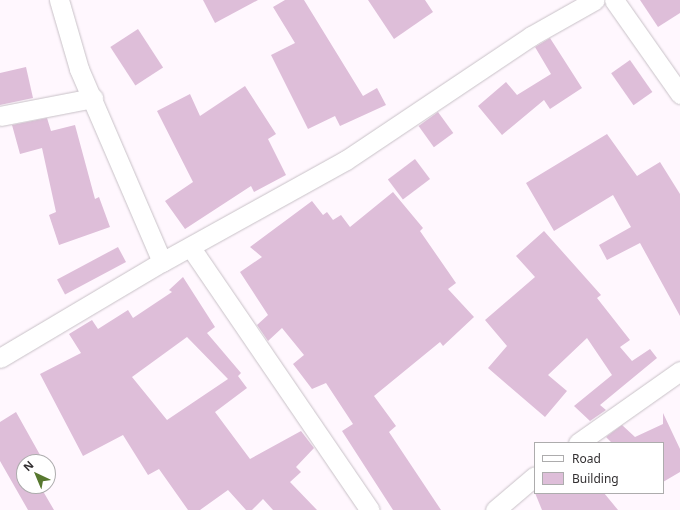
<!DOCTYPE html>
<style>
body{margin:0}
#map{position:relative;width:680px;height:510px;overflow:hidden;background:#fff7fe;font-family:"Noto Sans",sans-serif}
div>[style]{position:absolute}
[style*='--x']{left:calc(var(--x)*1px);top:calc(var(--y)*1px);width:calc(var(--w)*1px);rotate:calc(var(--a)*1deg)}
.building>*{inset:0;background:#debed9;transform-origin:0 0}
.roads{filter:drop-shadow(0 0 1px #c8c1c7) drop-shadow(0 0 1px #c8c1c7)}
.minor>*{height:19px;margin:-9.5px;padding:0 9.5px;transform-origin:9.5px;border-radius:9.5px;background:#fff}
span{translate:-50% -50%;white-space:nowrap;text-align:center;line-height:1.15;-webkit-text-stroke:3px #fff;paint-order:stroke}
.legend{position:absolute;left:534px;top:442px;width:130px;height:52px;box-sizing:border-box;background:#fff;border:1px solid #adacad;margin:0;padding:5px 7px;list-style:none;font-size:12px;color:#333032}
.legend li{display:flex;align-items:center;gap:8px;height:20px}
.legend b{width:20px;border:1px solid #adacad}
.north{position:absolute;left:16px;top:454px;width:40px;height:40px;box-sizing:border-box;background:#fff;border:1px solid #adacad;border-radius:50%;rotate:316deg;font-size:11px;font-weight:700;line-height:16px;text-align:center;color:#333032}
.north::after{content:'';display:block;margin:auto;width:14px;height:18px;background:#57782f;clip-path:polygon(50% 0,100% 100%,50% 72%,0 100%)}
</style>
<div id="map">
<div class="building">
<div style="clip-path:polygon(203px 0,258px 0,215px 23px)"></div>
<div style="clip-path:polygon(285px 0,304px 0,363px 96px,377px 88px,386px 105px,340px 126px,335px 116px,308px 129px,271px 55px,295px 43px,273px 7px)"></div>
<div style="clip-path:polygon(368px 0,425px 0,433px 12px,394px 39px)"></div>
<div style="clip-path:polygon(640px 0,680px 0,680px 13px,658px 27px)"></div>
<div style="left:138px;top:29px;width:46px;height:33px;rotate:57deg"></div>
<div style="clip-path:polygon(550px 38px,582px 88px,550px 109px,544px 100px,502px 135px,478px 106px,506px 82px,517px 95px,551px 74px,535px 47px)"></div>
<div style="left:630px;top:60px;width:39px;height:23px;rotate:55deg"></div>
<div style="clip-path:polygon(26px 67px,33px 98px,0 105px,0 73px)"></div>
<div style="clip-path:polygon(245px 86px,276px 134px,268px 139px,286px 175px,254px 192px,251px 186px,185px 229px,165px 201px,193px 182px,157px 111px,190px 94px,200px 116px)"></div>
<div style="left:438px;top:112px;width:26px;height:24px;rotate:54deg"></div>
<div style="clip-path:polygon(47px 118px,51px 131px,75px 125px,95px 199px,99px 197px,110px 227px,59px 245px,49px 215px,56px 212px,42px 148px,20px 154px,12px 125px)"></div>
<div style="clip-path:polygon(607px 134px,637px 176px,660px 162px,680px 194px,680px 316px,640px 243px,607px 260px,599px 245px,631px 227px,613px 195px,554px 231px,526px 183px)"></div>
<div style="left:415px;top:159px;width:25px;height:34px;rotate:53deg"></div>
<div style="clip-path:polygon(393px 192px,423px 228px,420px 231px,456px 283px,448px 289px,474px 317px,443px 346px,440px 342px,374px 396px,396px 426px,389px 432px,441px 510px,393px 510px,342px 431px,353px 424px,326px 383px,312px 389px,293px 364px,304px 355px,282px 328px,268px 341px,257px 325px,268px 315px,240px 272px,262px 257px,250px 247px,312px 201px,323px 215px,327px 212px,333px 220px,341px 215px,350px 227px)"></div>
<div style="clip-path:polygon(544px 231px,601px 295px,597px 298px,630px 340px,620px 347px,632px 361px,650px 349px,657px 358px,600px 405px,606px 410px,590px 421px,574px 406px,612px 375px,587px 338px,548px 375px,567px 391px,545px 417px,488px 368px,507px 346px,485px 320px,535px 277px,516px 256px)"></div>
<div style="left:118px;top:247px;width:17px;height:69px;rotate:62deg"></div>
<div style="clip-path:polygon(evenodd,183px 277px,215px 327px,207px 333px,241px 373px,238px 376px,247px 388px,215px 412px,250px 459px,301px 431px,314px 448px,296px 467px,301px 472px,290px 482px,317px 510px,273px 510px,263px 499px,252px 510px,246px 510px,228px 490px,200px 510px,188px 510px,159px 469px,148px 475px,123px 435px,83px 456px,40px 374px,81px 353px,69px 334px,92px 320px,98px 329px,128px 310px,133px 318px,172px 292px,169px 290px,183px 277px,187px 337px,228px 379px,167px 420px,132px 377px,187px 337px)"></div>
<div style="clip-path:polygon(16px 412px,44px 462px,24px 462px,24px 486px,40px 486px,54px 510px,28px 510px,0 461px,0 422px)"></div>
<div style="clip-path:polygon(663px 413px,680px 449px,680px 472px,663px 482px,663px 443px,612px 443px,606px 437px,622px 425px,635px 437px,663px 424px)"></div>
<div style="clip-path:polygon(535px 493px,604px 493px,618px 510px,542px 510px)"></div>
</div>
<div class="roads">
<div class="minor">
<div style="--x:59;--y:0;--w:72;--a:73.8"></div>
<div style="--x:79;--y:69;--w:210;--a:66.7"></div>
<div style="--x:614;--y:0;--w:115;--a:54.9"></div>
<div style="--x:0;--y:116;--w:95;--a:-11"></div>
<div style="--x:191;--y:248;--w:317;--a:55.7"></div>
<div style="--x:0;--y:358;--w:188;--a:-30.7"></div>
<div style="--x:162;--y:262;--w:210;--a:-29"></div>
<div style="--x:346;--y:160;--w:223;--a:-33.8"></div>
<div style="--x:531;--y:36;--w:73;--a:-29.4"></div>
<div style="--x:578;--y:443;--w:125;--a:-35.2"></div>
<div style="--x:495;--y:510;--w:52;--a:-40.4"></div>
</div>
</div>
<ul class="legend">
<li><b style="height:5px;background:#fff"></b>Road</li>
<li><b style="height:11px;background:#debed9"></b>Building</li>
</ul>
<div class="north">N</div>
</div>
